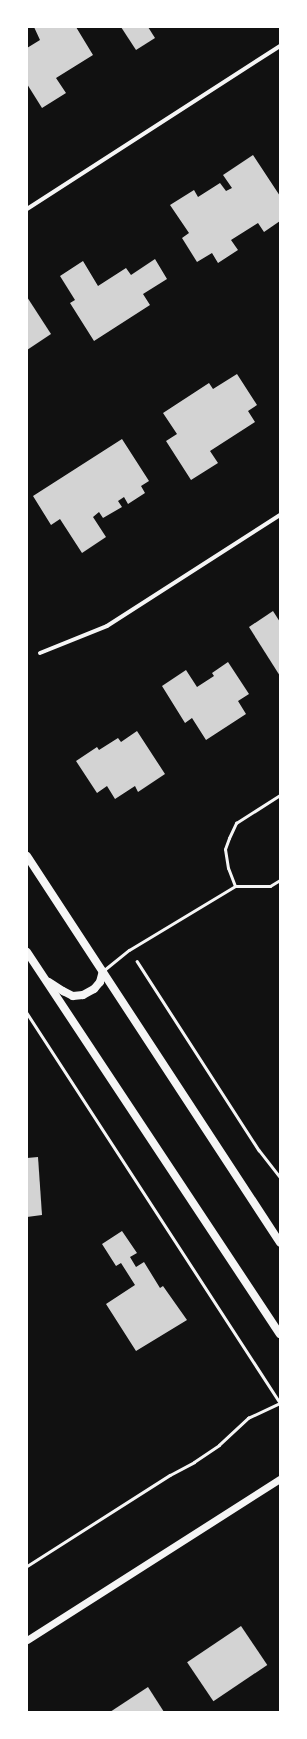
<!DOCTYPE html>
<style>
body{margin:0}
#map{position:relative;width:307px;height:1739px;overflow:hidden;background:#111;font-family:"Sofia Sans Condensed",sans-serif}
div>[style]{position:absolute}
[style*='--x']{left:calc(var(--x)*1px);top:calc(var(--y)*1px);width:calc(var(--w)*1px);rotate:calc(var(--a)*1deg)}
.building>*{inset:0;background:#d3d3d3;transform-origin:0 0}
.path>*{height:2.5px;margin:-1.25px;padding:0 1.25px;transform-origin:1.25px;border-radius:1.25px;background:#f5f5f5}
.service>*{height:3px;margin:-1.5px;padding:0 1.5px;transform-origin:1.5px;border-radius:1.5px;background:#f5f5f5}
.minor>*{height:4px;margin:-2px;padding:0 2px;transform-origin:2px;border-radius:2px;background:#f5f5f5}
.tertiary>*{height:7px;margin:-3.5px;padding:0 3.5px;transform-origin:3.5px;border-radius:3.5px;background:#f5f5f5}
.secondary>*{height:8px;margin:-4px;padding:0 4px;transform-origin:4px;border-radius:4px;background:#f5f5f5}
span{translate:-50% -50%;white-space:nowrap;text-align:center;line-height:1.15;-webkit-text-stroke:3.5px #fff;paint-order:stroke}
.frame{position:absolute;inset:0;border:28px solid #fff;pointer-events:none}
</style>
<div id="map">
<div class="building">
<div style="clip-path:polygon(34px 27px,76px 27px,93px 55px,56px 78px,66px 93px,42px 108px,27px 84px,27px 48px,40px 40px)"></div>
<div style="clip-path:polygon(121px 27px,148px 27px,155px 38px,136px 50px)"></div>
<div style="clip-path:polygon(253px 155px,280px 196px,280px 221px,264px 232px,258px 223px,231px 240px,238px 250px,218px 263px,212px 253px,197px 262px,182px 238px,189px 233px,170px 205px,194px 190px,198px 197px,220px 183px,226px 191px,232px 188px,223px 175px)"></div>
<div style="clip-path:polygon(155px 259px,167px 279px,143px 294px,150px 305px,94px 341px,70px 303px,75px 300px,60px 276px,83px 261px,98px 286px,126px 268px,131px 275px)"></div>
<div style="clip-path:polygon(27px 297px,51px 334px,27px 350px)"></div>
<div style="clip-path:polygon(237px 374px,257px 405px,248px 411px,255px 422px,210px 451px,218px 463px,191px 480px,166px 441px,177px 434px,163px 413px,209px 383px,213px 389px)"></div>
<div style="clip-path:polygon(122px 439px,149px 481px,141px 486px,145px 493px,128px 504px,124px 497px,118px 501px,122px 507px,103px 518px,99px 512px,93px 517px,106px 537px,82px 553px,60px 519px,51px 525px,33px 496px)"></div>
<div style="clip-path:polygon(273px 611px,280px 622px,280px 676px,249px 627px)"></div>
<div style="clip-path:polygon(228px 662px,249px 694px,238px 701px,246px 714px,206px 740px,192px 718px,185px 723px,162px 686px,186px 670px,197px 687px,214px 676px,212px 673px)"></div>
<div style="clip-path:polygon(137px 731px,165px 774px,138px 792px,135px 786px,115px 799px,107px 786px,97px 793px,76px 761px,97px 747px,99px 750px,118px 738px,121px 742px)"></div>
<div style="clip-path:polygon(38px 1157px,42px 1215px,27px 1217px,27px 1158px)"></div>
<div style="clip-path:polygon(122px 1231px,137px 1253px,130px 1257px,136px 1267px,144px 1262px,160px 1288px,163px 1286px,187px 1320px,136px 1351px,106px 1304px,135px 1285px,121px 1263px,116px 1266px,102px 1244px)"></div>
<div style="left:241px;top:1626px;width:47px;height:65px;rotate:56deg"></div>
<div style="clip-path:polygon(148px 1687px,164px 1712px,110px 1712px)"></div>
</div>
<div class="path">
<div style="--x:137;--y:961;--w:225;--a:57.2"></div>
<div style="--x:259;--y:1150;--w:34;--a:52"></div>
<div style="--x:27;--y:1013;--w:464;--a:57"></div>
<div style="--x:27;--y:1566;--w:169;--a:-32.5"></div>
<div style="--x:170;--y:1475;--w:27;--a:-28"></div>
<div style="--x:194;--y:1462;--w:30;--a:-34"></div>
<div style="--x:219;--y:1445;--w:40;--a:-43"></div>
<div style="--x:248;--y:1418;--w:35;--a:-25"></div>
</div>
<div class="service">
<div style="--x:235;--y:886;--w:19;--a:-111"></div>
<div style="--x:228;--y:868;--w:19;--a:-99"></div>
<div style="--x:225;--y:849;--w:12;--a:-70"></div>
<div style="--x:229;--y:838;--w:17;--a:-65"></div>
<div style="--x:236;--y:823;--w:52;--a:-32.5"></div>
<div style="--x:104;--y:970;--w:32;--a:-39"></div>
<div style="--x:129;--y:950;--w:124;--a:-31.1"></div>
<div style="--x:235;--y:886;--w:35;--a:0"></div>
<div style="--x:270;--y:886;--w:12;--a:-31"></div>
</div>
<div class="minor">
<div style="--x:27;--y:209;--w:301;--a:-32.8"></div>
<div style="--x:40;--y:653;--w:72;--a:-21.9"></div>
<div style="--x:107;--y:626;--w:206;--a:-32.7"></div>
</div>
<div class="tertiary">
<div style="--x:27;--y:1640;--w:300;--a:-32.5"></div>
</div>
<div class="secondary">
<div style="--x:27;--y:856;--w:462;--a:56.8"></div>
<div style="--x:27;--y:952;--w:458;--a:56.5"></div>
<div style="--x:49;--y:982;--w:17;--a:33"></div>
<div style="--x:63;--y:991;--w:11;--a:27"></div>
<div style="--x:73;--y:996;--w:10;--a:-6"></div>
<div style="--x:83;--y:995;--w:13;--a:-29"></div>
<div style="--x:94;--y:989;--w:9;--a:-49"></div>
<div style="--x:100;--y:982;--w:11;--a:-75"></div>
</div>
<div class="frame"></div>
</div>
